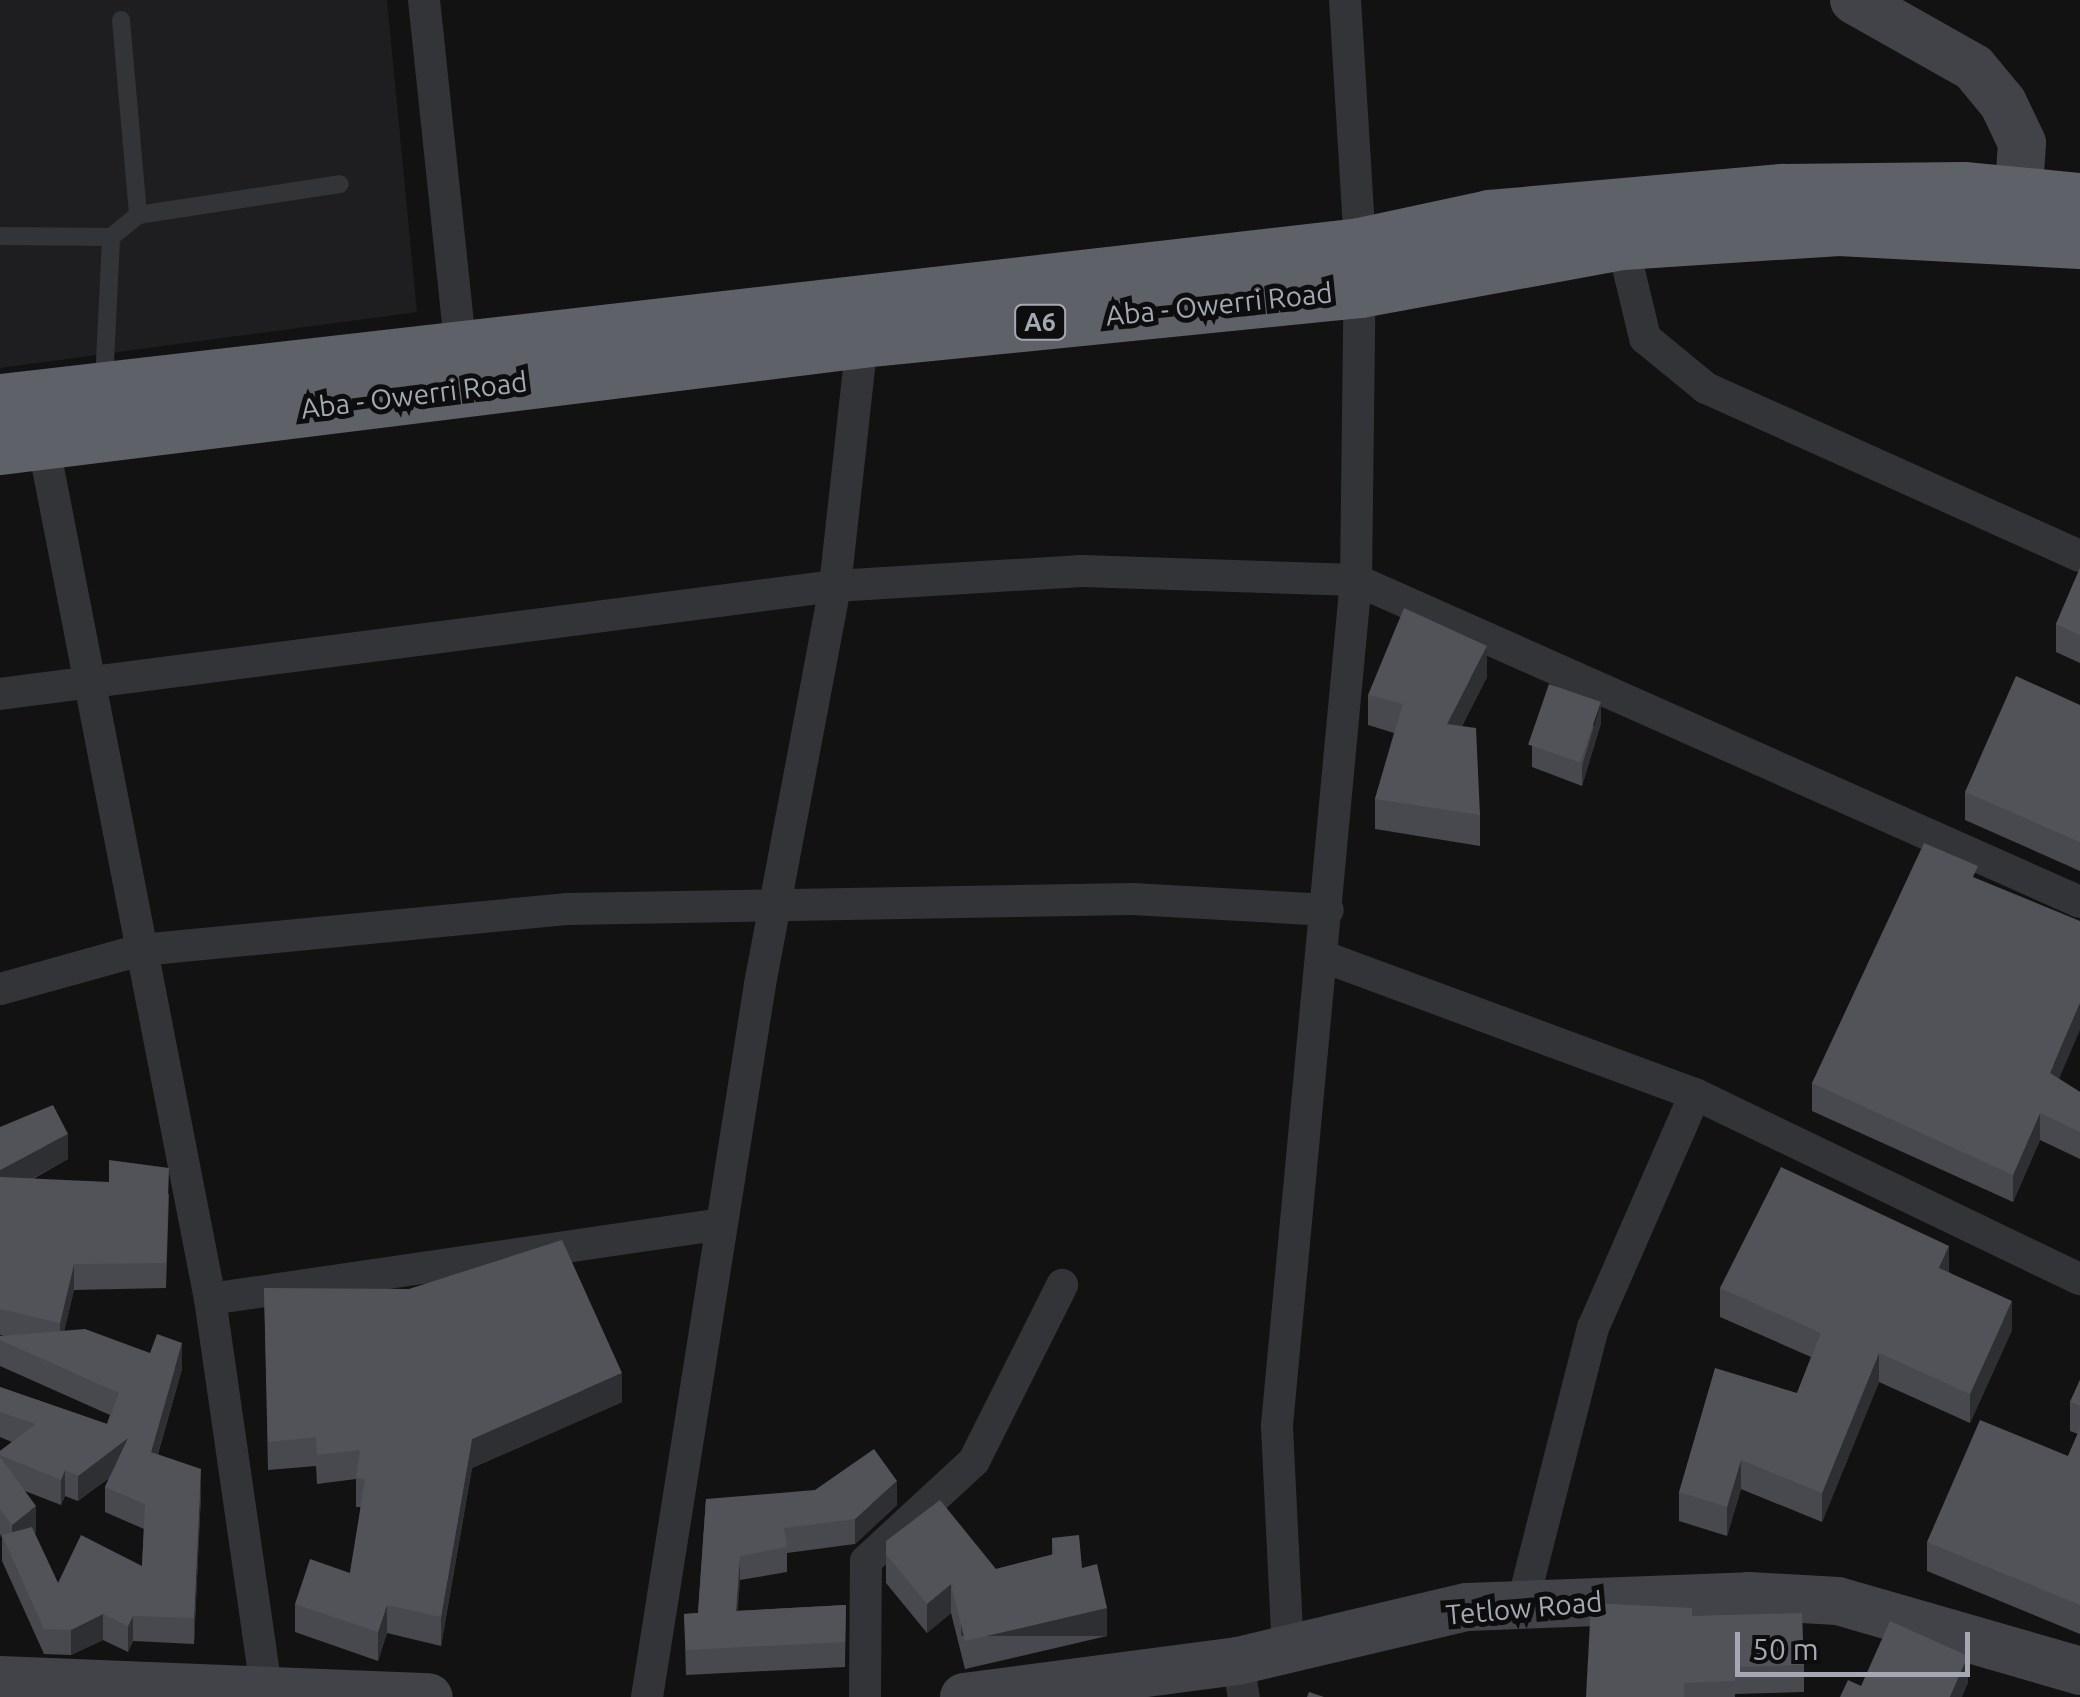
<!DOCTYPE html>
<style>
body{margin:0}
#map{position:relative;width:2080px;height:1697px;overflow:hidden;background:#121213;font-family:Ubuntu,sans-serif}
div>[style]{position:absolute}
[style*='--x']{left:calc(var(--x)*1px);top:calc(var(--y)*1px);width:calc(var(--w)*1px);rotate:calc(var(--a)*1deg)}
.built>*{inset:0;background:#1e1e20}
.lane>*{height:18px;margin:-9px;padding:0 9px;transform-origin:9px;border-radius:9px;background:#333438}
.street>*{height:32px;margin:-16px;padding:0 16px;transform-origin:16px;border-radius:16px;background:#333438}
.secondary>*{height:48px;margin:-24px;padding:0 24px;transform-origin:24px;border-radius:24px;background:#414348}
.highway>*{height:55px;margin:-27.5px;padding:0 27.5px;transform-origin:27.5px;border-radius:27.5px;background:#5f6169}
.wall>*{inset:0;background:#48494e}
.shaded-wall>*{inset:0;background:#2e2f32;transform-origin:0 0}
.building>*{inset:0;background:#525359;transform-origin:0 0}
span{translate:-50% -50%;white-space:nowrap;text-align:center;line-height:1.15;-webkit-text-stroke:10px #0d0d0e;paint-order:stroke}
.shield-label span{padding:2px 8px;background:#0d0d0e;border:2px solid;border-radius:8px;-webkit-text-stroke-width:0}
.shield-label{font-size:25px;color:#a3a8b4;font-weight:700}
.street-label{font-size:28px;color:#a3a8b4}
.scale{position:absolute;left:1735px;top:1632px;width:235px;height:45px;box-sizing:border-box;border:5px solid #a3a8b4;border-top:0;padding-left:12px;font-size:30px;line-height:35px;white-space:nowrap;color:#a3a8b4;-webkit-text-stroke:8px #0d0d0e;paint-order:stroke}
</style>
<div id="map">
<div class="built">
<div style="clip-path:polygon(0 0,387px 0,417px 312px,0 368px)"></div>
</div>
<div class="lane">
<div style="--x:121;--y:20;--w:196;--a:85"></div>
<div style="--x:0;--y:236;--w:111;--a:0.5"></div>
<div style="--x:104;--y:382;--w:145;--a:-87.2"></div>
<div style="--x:111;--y:237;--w:35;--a:-39"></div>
<div style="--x:138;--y:215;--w:204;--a:-8.7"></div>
</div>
<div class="street">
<div style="--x:424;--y:0;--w:347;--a:84"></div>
<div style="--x:1622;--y:242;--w:99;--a:76.5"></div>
<div style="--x:1645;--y:338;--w:79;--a:39.3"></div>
<div style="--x:1706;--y:388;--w:410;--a:24.2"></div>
<div style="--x:40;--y:427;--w:888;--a:78.97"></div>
<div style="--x:210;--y:1299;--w:402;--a:81.8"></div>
<div style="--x:0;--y:694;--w:842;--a:-7.37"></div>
<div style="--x:835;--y:586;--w:247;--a:-3.5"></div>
<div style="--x:1082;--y:571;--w:274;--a:1.9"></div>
<div style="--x:1356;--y:580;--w:792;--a:23.98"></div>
<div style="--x:1327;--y:958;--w:392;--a:20.3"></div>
<div style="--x:1695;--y:1094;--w:427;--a:25.7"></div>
<div style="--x:0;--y:989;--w:146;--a:-15.5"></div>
<div style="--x:141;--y:950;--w:429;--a:-5.5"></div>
<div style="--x:568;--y:909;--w:564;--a:-1.02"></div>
<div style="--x:1132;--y:899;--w:196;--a:3.2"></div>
<div style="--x:210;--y:1299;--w:517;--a:-8.33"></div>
<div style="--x:1523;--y:1602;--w:283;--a:-75.7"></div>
<div style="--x:1593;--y:1328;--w:255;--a:-66.4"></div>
<div style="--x:1288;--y:1652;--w:227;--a:-92.8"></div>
<div style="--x:1277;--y:1425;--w:849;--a:-84.66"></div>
<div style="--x:1356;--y:580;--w:335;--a:-89.3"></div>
<div style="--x:1360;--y:245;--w:245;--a:-93.5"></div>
<div style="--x:1238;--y:1661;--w:36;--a:81"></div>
<div style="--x:647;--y:1697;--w:722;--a:-80.99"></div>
<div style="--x:760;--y:984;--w:405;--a:-79.3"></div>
<div style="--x:835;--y:586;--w:247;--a:-83.7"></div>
<div style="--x:865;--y:1697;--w:136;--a:-89.6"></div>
<div style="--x:866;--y:1561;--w:147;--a:-42.8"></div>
<div style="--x:974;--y:1461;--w:197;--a:-63.4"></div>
</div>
<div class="secondary">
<div style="--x:1854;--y:0;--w:138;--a:29.5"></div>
<div style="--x:1974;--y:68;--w:45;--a:50.4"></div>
<div style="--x:2003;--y:103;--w:44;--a:64.6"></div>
<div style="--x:2022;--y:143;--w:88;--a:93.9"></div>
<div style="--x:0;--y:1680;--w:429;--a:2.3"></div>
<div style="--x:964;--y:1697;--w:276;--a:-7.5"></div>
<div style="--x:1238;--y:1661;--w:235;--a:-13.3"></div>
<div style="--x:1467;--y:1607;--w:282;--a:-2.2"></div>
<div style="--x:1749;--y:1596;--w:89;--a:3.2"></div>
<div style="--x:1838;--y:1601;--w:252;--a:16.1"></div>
</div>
<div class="highway">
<div style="--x:0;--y:401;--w:1369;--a:-6.54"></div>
<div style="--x:1360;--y:245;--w:132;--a:-12.2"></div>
<div style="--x:1489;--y:217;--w:294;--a:-5.1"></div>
<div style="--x:1782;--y:191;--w:181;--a:-0.6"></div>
<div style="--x:1963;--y:189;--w:118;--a:5.4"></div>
<div style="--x:0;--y:447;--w:869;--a:-7.08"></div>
<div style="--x:862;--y:340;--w:501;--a:-5.73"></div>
<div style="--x:1360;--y:290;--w:266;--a:-10.4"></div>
<div style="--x:1622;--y:242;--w:217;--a:-3.7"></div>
<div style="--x:1839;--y:228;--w:241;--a:3.1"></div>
</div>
<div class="wall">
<div style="clip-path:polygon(2080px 568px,2080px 663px,2056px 652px,2056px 624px)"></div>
<div style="clip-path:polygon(1487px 677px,1462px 726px,1480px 815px,1480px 846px,1375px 829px,1375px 799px,1394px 733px,1368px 725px,1368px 695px)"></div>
<div style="clip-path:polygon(2080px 705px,2080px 871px,1965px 820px,1965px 792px)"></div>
<div style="clip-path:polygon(1601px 723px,1582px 786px,1532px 767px,1532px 746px)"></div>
<div style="clip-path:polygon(1978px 879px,2059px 1079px,2080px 1092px,2080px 1159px,2040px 1140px,2013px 1202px,1812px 1111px,1812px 1083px)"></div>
<div style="clip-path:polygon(evenodd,0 1127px,68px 1159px,33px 1179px,169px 1194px,166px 1288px,74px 1290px,64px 1331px,182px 1369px,158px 1454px,201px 1494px,194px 1644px,133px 1641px,128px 1652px,103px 1640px,71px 1655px,44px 1654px,2px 1561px,2px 1538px,0 1534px,0 1451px,12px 1442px,0 1437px,0 1387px,107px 1424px,110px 1415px,0 1366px,0 1336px,4px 1336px,0 1335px,0 1127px,109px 1478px,105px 1487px,105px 1512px,144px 1529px,142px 1566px,58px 1583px,34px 1533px,36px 1532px,25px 1491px,61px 1505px,65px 1496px,78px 1501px,109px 1478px)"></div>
<div style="clip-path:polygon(1949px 1272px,2012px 1330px,1970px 1423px,1879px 1382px,1822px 1522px,1741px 1489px,1727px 1536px,1679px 1521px,1679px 1492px,1797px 1393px,1811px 1357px,1720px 1317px,1720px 1288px)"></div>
<div style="clip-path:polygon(264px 1288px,622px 1402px,472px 1468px,441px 1646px,387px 1633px,378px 1661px,295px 1632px,295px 1604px,350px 1573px,361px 1507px,356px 1507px,356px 1479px,317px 1484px,316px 1466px,268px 1470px)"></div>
<div style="clip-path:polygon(2080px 1380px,2080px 1634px,1927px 1571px,1927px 1542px,2068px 1456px,2078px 1434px,2070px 1431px,2070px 1402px)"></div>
<div style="clip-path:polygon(706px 1499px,897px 1505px,855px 1544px,787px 1553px,787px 1572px,740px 1580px,737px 1611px,846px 1605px,845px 1667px,686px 1675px,684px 1614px,698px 1613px)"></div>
<div style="clip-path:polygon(1052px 1538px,1082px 1568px,1107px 1636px,965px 1669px,951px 1613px,927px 1633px,886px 1583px,886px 1541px,996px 1569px,1052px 1555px)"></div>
<div style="clip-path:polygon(1692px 1616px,1804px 1665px,1804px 1692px,1735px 1694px,1735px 1697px,1586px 1697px)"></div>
</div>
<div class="shaded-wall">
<div style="clip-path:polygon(1487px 646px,1487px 677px,1447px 754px,1447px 724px)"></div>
<div style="clip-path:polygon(1601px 702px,1601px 723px,1582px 786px,1582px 766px)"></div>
<div style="clip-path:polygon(2080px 1003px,2080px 1030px,2050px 1100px,2050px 1073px)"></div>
<div style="clip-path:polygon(2040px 1113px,2040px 1140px,2013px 1202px,2013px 1175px)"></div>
<div style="clip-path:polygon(68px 1134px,68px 1159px,0 1196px,0 1170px)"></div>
<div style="clip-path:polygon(1949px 1246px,1949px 1275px,1939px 1268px)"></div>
<div style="clip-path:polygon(74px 1264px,74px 1290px,60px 1349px,60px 1323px)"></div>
<div style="clip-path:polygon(2012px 1301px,2012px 1330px,1970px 1423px,1970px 1394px)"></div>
<div style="clip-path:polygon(182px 1343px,182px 1369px,151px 1477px,151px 1452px)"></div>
<div style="clip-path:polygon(1879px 1353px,1879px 1382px,1822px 1522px,1822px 1493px)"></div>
<div style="clip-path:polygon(622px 1373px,622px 1402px,472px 1468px,441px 1646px,441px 1617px,472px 1439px)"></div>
<div style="clip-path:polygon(128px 1438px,128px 1463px,78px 1501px,78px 1476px)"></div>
<div style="clip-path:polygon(1741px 1460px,1741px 1489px,1727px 1536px,1727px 1507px)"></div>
<div style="clip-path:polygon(201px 1469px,201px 1494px,194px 1644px,194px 1618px)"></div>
<div style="clip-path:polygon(65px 1470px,65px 1496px,61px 1505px,61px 1480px)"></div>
<div style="clip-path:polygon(897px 1481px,897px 1505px,855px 1544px,855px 1519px)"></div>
<div style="clip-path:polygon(36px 1506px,36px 1532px,12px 1550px,12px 1525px)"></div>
<div style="clip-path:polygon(740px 1556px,740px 1580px,736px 1636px,736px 1611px)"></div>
<div style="clip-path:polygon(951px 1584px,951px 1613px,927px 1633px,927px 1604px)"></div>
<div style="clip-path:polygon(387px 1605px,387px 1633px,378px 1661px,378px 1632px)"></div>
<div style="left:1107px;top:1608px;width:28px;height:146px;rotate:90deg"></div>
<div style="clip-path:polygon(103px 1614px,103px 1640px,71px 1655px,71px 1630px)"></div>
<div style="clip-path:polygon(133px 1616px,133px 1641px,128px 1652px,128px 1626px)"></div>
<div style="clip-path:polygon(1968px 1656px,1968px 1683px,1962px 1697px,1950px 1697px)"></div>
</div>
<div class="building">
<div style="clip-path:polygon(2080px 568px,2080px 635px,2056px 624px)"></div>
<div style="clip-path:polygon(1404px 608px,1487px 646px,1447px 724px,1476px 728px,1480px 815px,1375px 799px,1403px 704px,1368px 695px)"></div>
<div style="clip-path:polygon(2016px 676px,2080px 705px,2080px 842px,1965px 792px)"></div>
<div style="left:1549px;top:684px;width:55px;height:64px;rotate:19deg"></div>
<div style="clip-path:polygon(1924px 843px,1978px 866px,1973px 877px,2080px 921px,2080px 1003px,2050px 1073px,2080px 1092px,2080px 1132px,2040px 1113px,2013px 1175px,1812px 1083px)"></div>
<div style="clip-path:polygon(53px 1105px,68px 1134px,0 1170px,0 1127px)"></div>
<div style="clip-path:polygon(109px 1160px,169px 1168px,166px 1263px,74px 1264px,60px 1323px,0 1309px,0 1177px,109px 1182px)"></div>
<div style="clip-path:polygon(1781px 1167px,1949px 1246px,1939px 1268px,2012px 1301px,1970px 1394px,1879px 1353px,1822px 1493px,1741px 1460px,1727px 1507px,1679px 1492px,1715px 1368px,1797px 1393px,1821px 1333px,1720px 1288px)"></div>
<div style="clip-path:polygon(562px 1240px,622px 1373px,472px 1439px,441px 1617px,387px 1605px,378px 1632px,295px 1604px,310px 1559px,350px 1573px,365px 1479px,356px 1478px,360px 1450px,317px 1455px,316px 1437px,268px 1442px,264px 1288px,409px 1289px)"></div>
<div style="clip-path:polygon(85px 1329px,150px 1353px,157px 1334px,182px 1343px,151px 1452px,201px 1469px,194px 1618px,133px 1616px,128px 1626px,103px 1614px,71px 1630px,44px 1629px,2px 1535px,32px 1527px,58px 1583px,81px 1535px,142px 1566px,145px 1504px,105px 1487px,128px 1438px,78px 1476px,65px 1470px,61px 1480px,0 1455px,0 1451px,36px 1424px,0 1412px,0 1387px,107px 1424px,119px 1393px,0 1340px,0 1336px)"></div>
<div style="clip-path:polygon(2080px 1380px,2080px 1406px,2070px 1402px)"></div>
<div style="clip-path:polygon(1980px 1420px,2068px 1456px,2080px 1428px,2080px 1605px,1927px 1542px)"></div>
<div style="clip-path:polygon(874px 1449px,897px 1481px,855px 1519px,784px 1528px,787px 1547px,740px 1556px,736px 1611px,846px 1605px,845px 1642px,686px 1650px,684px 1614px,698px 1613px,706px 1499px,815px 1490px)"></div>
<div style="clip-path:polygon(0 1457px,36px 1506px,12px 1525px,0 1509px)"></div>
<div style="clip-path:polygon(940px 1500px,996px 1569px,1054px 1554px,1052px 1538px,1079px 1535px,1082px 1568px,1097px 1564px,1107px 1608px,965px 1641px,951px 1584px,927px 1604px,886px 1554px,886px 1541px)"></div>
<div style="clip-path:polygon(1591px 1603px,1692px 1608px,1692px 1616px,1802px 1613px,1804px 1665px,1735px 1667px,1735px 1681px,1684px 1683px,1684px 1697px,1586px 1697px)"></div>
<div style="clip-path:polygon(1890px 1621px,1968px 1656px,1950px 1697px,1840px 1697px,1848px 1680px,1861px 1686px)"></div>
<div style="clip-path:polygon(1309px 1692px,1324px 1697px,1307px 1697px)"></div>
</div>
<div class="shield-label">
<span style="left:1040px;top:322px">A6</span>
</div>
<div class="street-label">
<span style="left:1219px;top:304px;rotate:-6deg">Aba - Owerri Road</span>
<span style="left:414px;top:395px;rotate:-7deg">Aba - Owerri Road</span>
<span style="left:1524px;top:1608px;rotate:-5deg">Tetlow Road</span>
</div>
<div class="scale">50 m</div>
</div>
